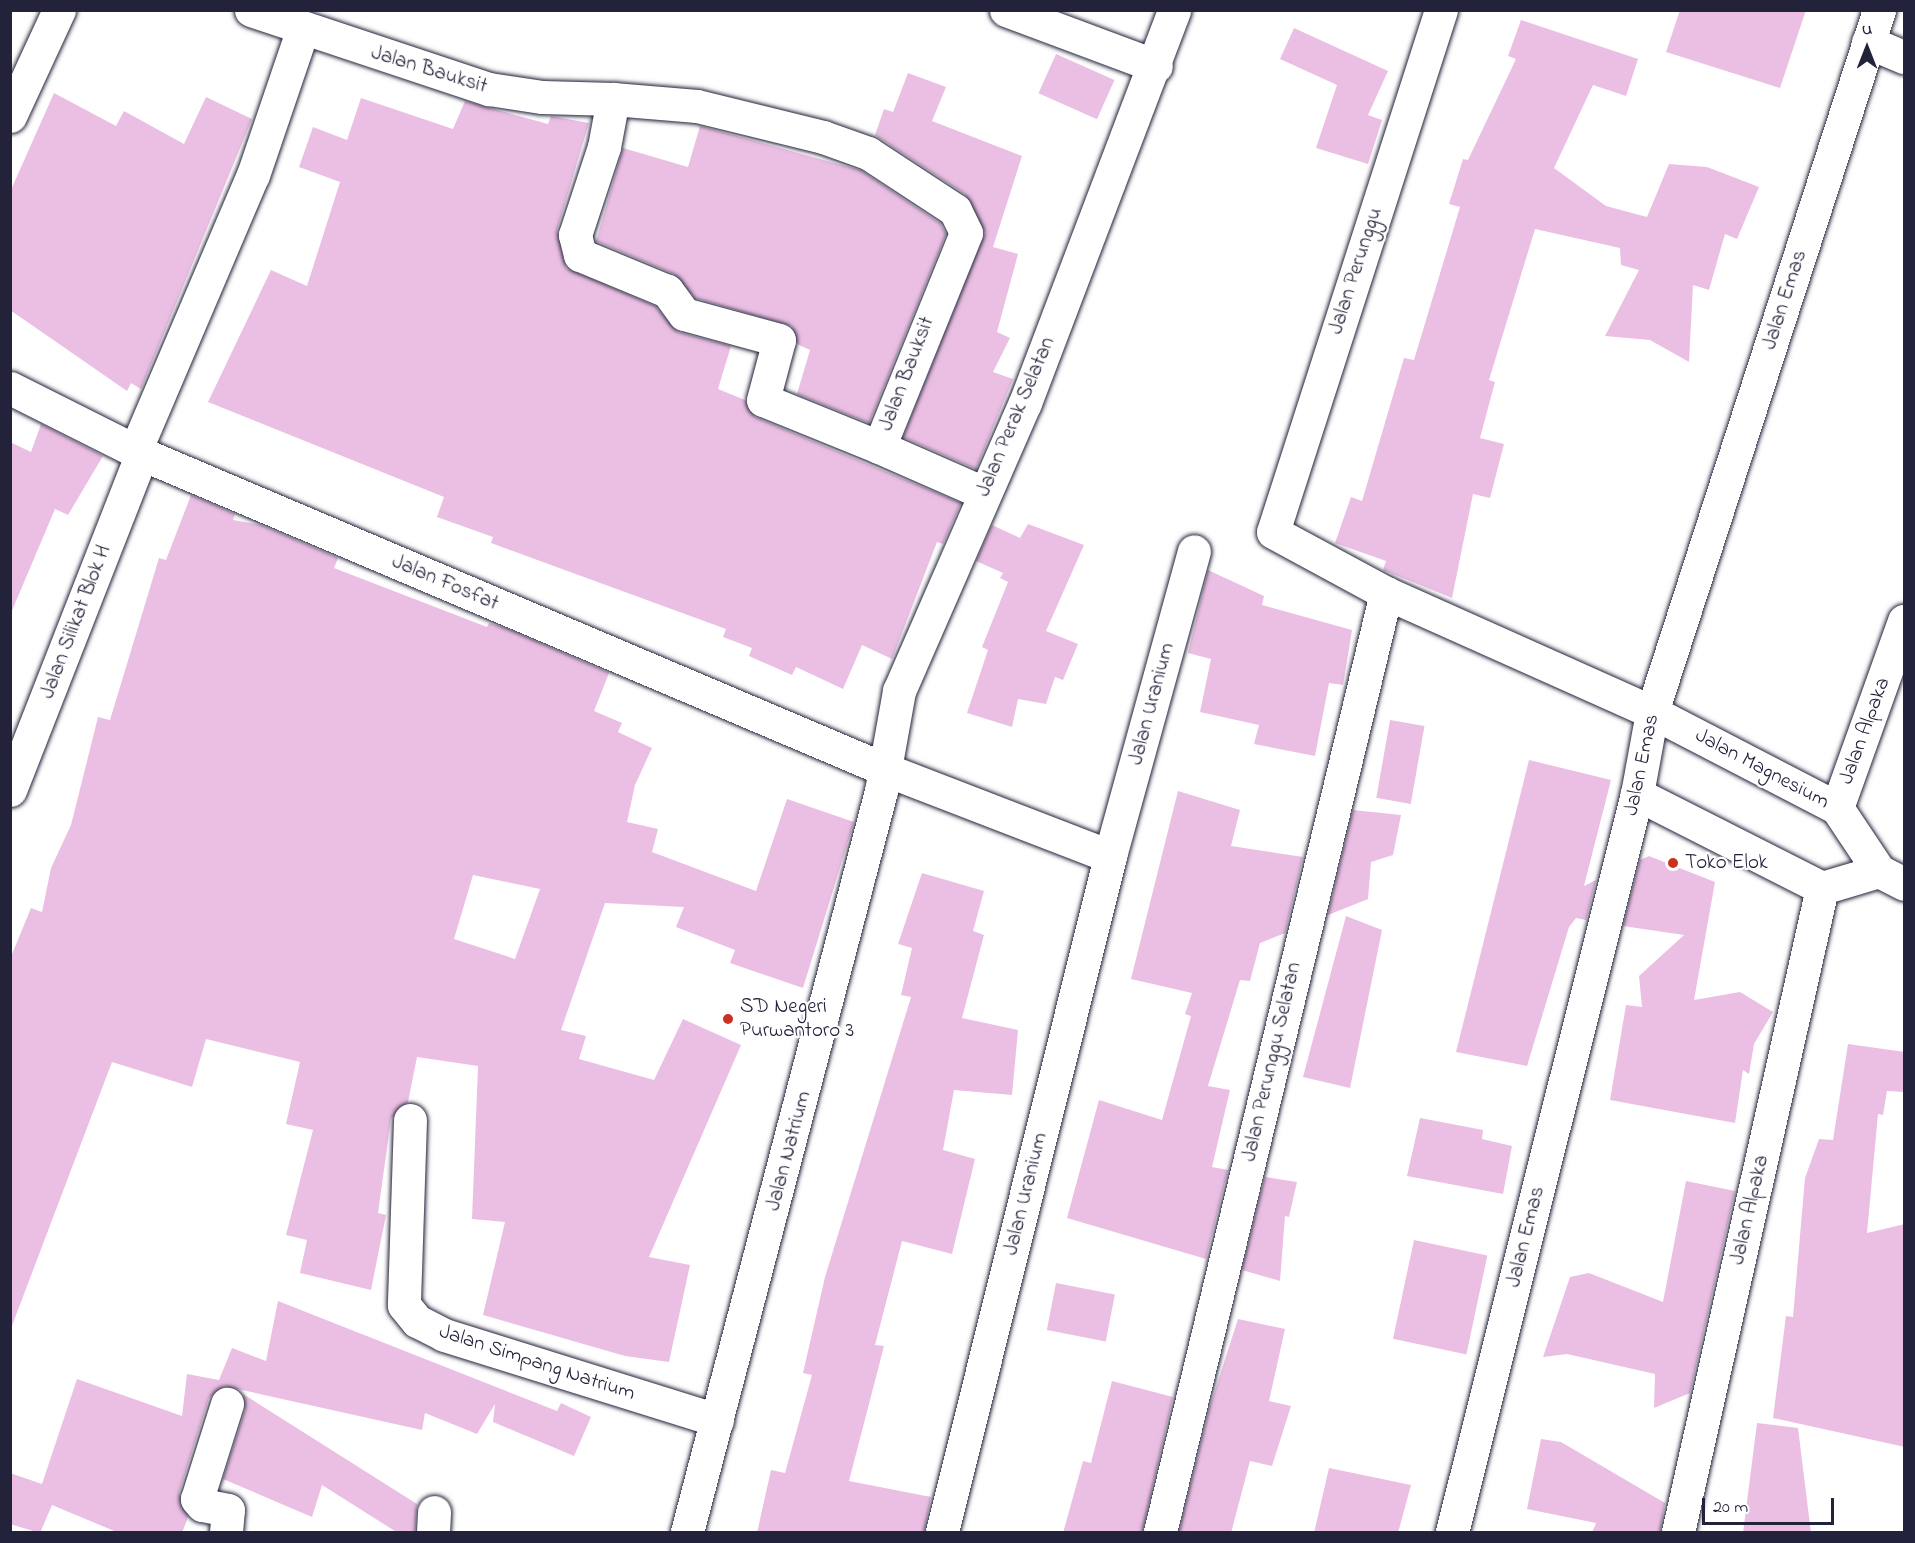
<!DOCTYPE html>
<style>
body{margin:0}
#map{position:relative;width:1915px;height:1543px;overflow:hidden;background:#fff;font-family:"Indie Flower",sans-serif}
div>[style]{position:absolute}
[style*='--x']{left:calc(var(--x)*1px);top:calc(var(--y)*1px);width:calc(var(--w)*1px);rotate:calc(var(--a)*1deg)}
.building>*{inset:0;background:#ebbfe3;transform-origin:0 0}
.roads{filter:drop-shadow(0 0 2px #22223b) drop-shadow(0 0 2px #22223b)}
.minor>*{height:33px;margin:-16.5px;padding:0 16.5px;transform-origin:16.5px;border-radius:16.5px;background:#fff}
.dots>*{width:16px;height:16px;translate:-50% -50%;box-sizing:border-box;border:3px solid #fff;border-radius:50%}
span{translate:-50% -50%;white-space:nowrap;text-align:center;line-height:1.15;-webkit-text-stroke:4.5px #fff;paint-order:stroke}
.street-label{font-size:21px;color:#22223b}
.poi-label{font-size:21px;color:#22223b}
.left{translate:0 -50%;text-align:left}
.frame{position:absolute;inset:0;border:12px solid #22223b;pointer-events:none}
.north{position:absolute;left:1837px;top:18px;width:60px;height:60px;-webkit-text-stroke:4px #fff;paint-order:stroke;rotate:0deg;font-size:16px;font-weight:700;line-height:24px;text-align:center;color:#22223b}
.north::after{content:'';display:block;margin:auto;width:21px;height:27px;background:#22223b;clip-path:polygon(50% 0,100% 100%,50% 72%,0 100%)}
.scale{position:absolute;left:1702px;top:1498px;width:132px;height:27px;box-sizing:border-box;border:3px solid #22223b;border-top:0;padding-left:8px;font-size:18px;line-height:21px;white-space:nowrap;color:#22223b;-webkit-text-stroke:4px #fff;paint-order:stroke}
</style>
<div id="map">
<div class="building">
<div style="clip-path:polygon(1680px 10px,1806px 10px,1780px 88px,1666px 52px)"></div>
<div style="clip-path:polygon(1521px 20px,1638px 59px,1626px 96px,1593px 85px,1554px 168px,1606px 206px,1647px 217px,1669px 164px,1707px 167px,1759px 187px,1737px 239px,1725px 234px,1709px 290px,1693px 285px,1689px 362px,1650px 340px,1605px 336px,1639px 270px,1621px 265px,1620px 248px,1535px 229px,1489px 380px,1495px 382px,1480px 438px,1504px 444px,1490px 498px,1473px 494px,1452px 598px,1383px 570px,1386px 561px,1335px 543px,1351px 497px,1362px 501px,1404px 358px,1414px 360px,1460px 207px,1449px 204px,1463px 159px,1468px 160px,1516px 59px,1508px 56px)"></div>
<div style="clip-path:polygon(1294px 28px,1388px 71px,1368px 115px,1382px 120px,1368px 164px,1316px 148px,1337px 85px,1280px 59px)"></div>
<div style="left:1056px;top:54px;width:64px;height:43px;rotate:24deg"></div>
<div style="clip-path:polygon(908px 73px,946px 87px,932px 121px,1022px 156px,993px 247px,1018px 254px,997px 332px,1010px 338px,993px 372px,1013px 379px,976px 469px,903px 437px,985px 233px,965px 194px,875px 135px,884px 109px,893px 112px)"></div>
<div style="clip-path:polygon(54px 93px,116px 126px,124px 111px,184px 144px,206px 97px,252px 119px,141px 389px,131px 383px,127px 391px,10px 310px,10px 192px)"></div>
<div style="clip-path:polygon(361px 98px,453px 129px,465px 101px,548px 124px,551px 116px,589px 123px,557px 230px,566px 268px,655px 306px,678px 332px,731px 346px,718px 389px,745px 400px,755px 417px,961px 503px,943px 544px,937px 542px,892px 659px,862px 645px,843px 689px,796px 667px,792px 675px,749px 656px,752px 648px,723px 637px,726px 629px,491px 543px,493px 537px,437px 517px,444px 497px,208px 402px,271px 270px,307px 286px,340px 182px,299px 167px,313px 127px,347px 140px)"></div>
<div style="clip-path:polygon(700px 126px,860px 170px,940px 223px,946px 234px,869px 423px,797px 394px,810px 350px,797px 344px,792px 326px,695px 298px,674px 274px,596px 241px,623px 148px,688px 167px)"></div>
<div style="clip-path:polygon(41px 424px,103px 456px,68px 515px,55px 509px,11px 613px,10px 442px,31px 452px)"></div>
<div style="clip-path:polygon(evenodd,191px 495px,235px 514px,233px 520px,261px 525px,338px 558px,334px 568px,487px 627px,489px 623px,505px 628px,609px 673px,594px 711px,622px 723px,618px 732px,652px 748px,635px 785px,627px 822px,658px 829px,652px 852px,756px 891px,787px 799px,854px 822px,803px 988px,730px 963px,735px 950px,676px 927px,684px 907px,605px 903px,561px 1030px,586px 1036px,579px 1059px,654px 1080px,683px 1019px,741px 1045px,649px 1257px,690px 1265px,669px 1362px,625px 1356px,483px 1315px,505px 1222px,472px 1219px,478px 1066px,417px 1057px,408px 1102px,391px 1119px,378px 1213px,386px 1215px,371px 1290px,300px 1273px,307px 1240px,286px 1235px,313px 1130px,286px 1124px,300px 1062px,206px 1039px,192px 1087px,112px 1062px,10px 1331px,10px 959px,31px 908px,42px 912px,51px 868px,71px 825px,98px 717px,110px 720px,159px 558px,166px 560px,191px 495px,473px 875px,540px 889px,515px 959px,454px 939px,473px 875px)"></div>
<div style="clip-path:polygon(1028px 524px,1084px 545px,1046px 631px,1078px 644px,1063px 680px,1055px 677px,1046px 704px,1018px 699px,1012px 727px,967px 713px,988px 650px,982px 647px,1008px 582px,1000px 578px,1003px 573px,976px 561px,992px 525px,1020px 538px)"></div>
<div style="clip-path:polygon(1208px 570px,1264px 596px,1262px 605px,1352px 630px,1343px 685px,1329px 683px,1315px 756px,1254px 744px,1259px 725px,1200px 712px,1211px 659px,1188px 653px)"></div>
<div style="left:1390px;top:720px;width:35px;height:79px;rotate:10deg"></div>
<div style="clip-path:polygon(1529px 760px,1611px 780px,1584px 886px,1596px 880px,1586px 920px,1576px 918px,1569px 927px,1527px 1066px,1456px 1052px)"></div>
<div style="clip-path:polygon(1178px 791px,1240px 810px,1231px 846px,1303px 857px,1285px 933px,1260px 943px,1250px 981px,1240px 980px,1208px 1086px,1230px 1090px,1212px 1167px,1228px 1170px,1206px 1259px,1067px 1218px,1099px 1100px,1162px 1120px,1191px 1016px,1185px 1014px,1192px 993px,1131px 979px)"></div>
<div style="clip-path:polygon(1353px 810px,1401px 815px,1393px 855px,1371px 862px,1368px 899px,1328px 915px)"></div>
<div style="clip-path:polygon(1649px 856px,1715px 882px,1694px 1000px,1740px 992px,1773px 1012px,1754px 1044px,1749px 1074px,1743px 1070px,1735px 1123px,1610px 1100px,1626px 1005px,1642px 1007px,1639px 976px,1684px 935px,1623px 926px,1640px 860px)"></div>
<div style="clip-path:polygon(922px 873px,984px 891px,973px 931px,984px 935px,962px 1018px,1018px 1030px,1012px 1095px,954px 1090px,943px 1150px,975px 1159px,952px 1254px,902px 1241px,875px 1345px,884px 1346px,849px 1481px,931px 1497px,924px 1533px,757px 1533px,771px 1470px,785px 1473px,812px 1375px,803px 1373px,825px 1277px,911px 997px,901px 995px,912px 948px,898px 944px)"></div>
<div style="clip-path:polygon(1346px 916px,1382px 930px,1350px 1088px,1303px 1077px)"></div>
<div style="clip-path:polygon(1848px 1044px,1905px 1052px,1905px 1092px,1887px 1091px,1883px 1115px,1878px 1114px,1867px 1233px,1905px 1224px,1905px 1447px,1773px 1418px,1786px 1316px,1793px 1317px,1805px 1178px,1819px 1139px,1833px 1140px)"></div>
<div style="clip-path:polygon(1420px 1118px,1483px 1130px,1482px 1139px,1512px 1146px,1503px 1194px,1407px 1176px)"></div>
<div style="clip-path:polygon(1265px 1177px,1297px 1182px,1289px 1217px,1285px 1216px,1280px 1281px,1242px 1270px)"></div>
<div style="clip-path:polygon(1686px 1181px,1735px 1191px,1690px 1393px,1654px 1408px,1655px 1374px,1567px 1354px,1543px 1357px,1570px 1277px,1589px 1273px,1663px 1302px)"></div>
<div style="left:1414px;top:1240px;width:75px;height:101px;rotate:12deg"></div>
<div style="left:1056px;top:1283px;width:60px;height:48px;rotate:11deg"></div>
<div style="clip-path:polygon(278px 1301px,557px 1411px,561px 1403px,591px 1417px,574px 1456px,493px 1422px,495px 1404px,477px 1434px,425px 1413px,422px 1430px,224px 1386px,209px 1398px,179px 1493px,188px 1517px,182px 1533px,119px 1533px,52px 1505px,40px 1533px,10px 1524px,10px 1473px,42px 1484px,77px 1379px,182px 1416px,187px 1374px,219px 1380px,232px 1348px,266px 1361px)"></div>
<div style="clip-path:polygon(1238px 1319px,1285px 1329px,1269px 1401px,1291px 1406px,1272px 1466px,1250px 1461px,1231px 1533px,1179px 1533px,1210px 1406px)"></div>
<div style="clip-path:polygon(1112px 1381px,1173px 1397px,1142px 1533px,1063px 1533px,1083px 1461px,1091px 1463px)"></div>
<div style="clip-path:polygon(243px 1394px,417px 1504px,415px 1533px,398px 1533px,322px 1485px,312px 1517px,223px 1479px,245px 1410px)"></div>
<div style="clip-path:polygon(1757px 1423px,1798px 1428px,1811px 1533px,1743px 1533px)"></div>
<div style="clip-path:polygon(1541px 1439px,1561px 1442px,1665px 1503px,1660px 1533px,1592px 1533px,1596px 1523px,1527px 1509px)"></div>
<div style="clip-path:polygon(1329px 1468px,1411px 1485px,1398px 1533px,1314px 1533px)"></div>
</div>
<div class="roads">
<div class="minor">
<div style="--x:251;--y:10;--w:251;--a:18.4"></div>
<div style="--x:489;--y:89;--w:54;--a:8.6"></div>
<div style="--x:542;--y:97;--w:71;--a:1.6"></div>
<div style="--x:613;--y:99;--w:84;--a:4.8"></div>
<div style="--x:697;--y:106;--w:130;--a:13.8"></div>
<div style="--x:823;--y:137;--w:48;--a:19.6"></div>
<div style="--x:868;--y:153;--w:104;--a:33.2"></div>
<div style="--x:955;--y:210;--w:25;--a:64"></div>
<div style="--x:966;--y:233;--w:231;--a:112.1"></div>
<div style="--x:879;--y:447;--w:125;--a:-157.9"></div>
<div style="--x:763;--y:400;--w:62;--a:-75.1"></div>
<div style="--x:779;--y:340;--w:98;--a:-164.7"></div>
<div style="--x:684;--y:314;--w:29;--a:-126"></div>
<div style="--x:667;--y:291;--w:94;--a:-157.5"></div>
<div style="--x:580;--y:255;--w:21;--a:-104"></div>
<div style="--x:575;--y:235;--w:93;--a:-71.8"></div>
<div style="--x:604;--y:147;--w:49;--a:-79.4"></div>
<div style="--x:1006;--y:10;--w:160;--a:20.5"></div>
<div style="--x:1441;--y:10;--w:548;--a:107.84"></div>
<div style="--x:1273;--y:532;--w:128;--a:28.4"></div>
<div style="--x:1386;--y:593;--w:291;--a:24.1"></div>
<div style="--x:1652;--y:712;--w:208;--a:27.4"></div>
<div style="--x:1837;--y:808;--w:76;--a:56.3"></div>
<div style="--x:1879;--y:871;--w:59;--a:163.4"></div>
<div style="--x:1822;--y:888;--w:208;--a:-153.1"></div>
<div style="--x:1868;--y:42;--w:39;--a:23"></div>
<div style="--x:10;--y:116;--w:117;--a:-65.2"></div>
<div style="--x:10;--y:388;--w:148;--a:26.6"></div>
<div style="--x:142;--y:454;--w:806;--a:23"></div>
<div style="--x:884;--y:769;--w:242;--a:21.1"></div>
<div style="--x:879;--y:447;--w:115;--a:23.7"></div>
<div style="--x:135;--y:451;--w:300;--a:-66.9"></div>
<div style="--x:253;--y:175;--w:152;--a:-71.2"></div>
<div style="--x:10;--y:790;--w:361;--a:-68.6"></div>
<div style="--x:1837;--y:808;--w:199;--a:-70.3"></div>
<div style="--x:1879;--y:871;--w:28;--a:27"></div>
<div style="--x:410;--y:1120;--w:185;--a:91.9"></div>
<div style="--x:404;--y:1305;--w:21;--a:51"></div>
<div style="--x:417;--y:1321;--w:30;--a:27"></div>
<div style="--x:444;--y:1335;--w:286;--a:17.3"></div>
<div style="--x:226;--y:1532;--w:22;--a:-85"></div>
<div style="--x:228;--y:1510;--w:26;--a:-169"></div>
<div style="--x:202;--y:1505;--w:8;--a:-130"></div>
<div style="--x:197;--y:1499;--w:100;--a:-72.5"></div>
<div style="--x:433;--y:1532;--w:20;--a:-87"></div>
<div style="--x:687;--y:1532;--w:766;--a:-75.33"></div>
<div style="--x:881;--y:791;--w:102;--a:-79.8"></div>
<div style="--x:899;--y:691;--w:314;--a:-66.4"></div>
<div style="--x:1025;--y:403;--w:420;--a:-69.2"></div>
<div style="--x:942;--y:1532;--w:697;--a:-76.04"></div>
<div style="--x:1110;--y:856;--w:316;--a:-74.6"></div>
<div style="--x:1160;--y:1532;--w:966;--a:-76.47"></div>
<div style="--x:1452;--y:1532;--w:761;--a:-75.93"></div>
<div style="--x:1637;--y:794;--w:83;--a:-79.6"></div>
<div style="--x:1652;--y:712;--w:738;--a:-72.08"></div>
<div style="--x:1678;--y:1532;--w:660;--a:-77.4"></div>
</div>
</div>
<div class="dots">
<div style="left:1673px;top:863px;background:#c8321e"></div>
<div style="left:728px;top:1019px;background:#c8321e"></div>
</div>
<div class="street-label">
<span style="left:429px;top:70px;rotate:17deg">Jalan Bauksit</span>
<span style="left:1356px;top:271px;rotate:-72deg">Jalan Perunggu</span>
<span style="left:1785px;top:300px;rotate:-72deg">Jalan Emas</span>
<span style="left:907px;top:374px;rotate:-69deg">Jalan Bauksit</span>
<span style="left:1016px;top:417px;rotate:-67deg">Jalan Perak Selatan</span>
<span style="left:445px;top:583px;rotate:23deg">Jalan Fosfat</span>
<span style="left:76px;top:622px;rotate:-69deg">Jalan Silikat Blok H</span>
<span style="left:1152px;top:704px;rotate:-75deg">Jalan Uranium</span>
<span style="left:1865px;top:731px;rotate:-70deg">Jalan Alpaka</span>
<span style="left:1642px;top:765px;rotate:-78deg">Jalan Emas</span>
<span style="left:1762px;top:769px;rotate:28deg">Jalan Magnesium</span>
<span style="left:1272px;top:1062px;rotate:-77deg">Jalan Perunggu Selatan</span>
<span style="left:789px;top:1151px;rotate:-75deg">Jalan Natrium</span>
<span style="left:1026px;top:1194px;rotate:-76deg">Jalan Uranium</span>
<span style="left:1750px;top:1210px;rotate:-77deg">Jalan Alpaka</span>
<span style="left:1526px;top:1237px;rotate:-76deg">Jalan Emas</span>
<span style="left:537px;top:1363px;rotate:18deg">Jalan Simpang Natrium</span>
</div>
<div class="poi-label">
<span class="left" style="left:1685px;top:863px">Toko Elok</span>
<span class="left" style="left:740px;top:1019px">SD Negeri<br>Purwantoro 3</span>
</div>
<div class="frame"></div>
<div class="north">U</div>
<div class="scale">20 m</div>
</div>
